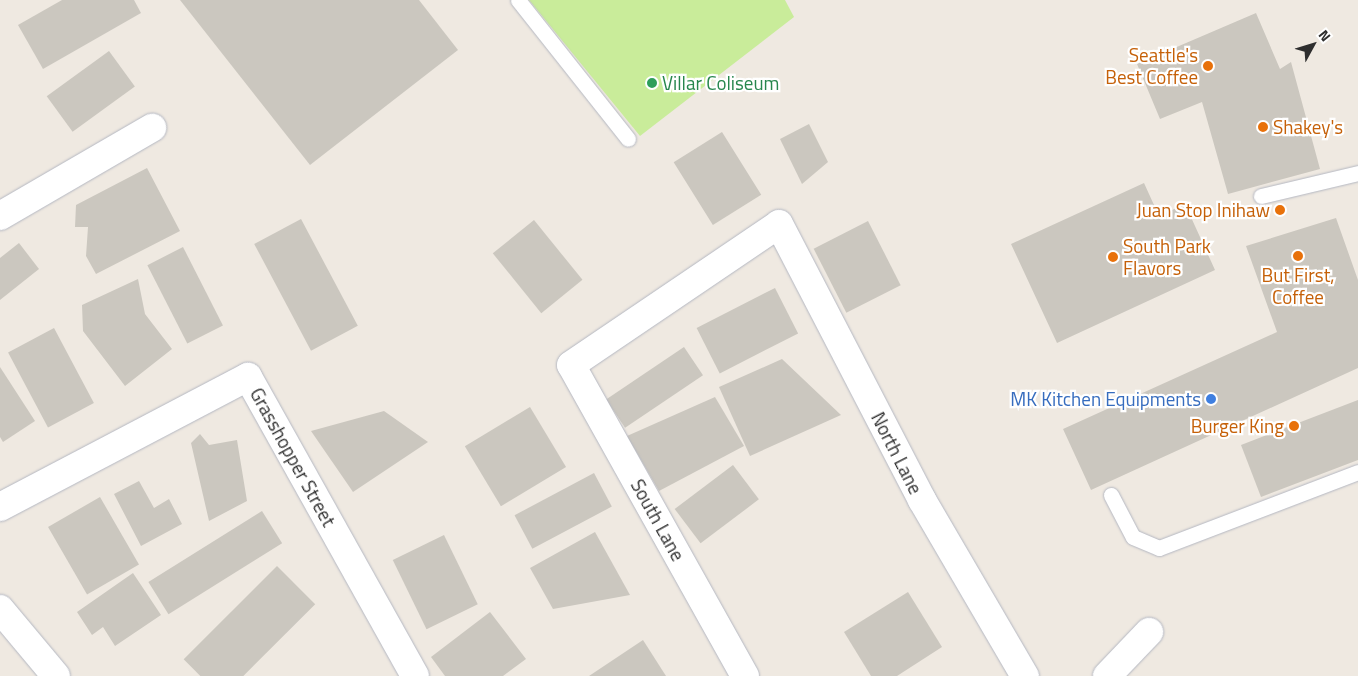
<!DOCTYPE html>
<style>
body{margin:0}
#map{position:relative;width:1358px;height:676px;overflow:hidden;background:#efe9e1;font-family:"Titillium Web",sans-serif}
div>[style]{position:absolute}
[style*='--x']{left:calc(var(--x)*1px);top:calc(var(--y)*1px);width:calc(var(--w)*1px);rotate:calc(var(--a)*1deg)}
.pitch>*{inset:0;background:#c9ec9a}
.building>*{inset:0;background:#cbc7bf;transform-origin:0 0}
.roads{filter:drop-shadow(0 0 1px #b4b7c1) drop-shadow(0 0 1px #b4b7c1)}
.service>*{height:15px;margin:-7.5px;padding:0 7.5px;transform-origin:7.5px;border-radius:7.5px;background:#fff}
.minor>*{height:28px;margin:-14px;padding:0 14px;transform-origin:14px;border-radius:14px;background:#fff}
.dots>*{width:14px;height:14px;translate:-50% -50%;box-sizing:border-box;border:2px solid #fff;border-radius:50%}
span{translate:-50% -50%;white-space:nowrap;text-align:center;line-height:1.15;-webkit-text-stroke:4.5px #fff;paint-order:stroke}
.food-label{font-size:19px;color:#c56008}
.right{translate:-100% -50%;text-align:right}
.left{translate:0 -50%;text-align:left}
.leisure-label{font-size:19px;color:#27864d}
.shop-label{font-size:19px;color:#366cbe}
.street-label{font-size:19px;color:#2e2e2e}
.north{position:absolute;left:1288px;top:20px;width:50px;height:50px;-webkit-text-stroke:4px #fff;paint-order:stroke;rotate:51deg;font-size:14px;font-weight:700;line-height:20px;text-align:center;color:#2e2e2e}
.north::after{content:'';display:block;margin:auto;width:18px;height:22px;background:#2e2e2e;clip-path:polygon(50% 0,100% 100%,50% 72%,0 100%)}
</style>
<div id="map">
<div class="pitch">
<div style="clip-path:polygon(529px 0,785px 0,794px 17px,640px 136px)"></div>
</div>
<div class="building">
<div style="clip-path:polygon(62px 0,134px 0,141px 13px,43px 69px,18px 25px)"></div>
<div style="clip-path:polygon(180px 0,419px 0,458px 50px,310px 165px)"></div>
<div style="clip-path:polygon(1256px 13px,1280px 69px,1291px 62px,1320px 169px,1228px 194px,1202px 102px,1160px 119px,1137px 64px)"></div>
<div style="left:109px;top:51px;width:44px;height:77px;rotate:54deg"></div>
<div style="clip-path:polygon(809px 124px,828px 162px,802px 184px,780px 139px)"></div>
<div style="left:722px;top:132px;width:74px;height:57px;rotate:58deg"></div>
<div style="clip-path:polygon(147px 168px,180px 231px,96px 274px,86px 256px,88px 227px,75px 227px,76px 205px)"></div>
<div style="clip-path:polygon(1144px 183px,1159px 216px,1185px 204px,1215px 270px,1057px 343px,1011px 244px)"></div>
<div style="clip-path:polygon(1336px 218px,1358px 280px,1358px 368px,1091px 490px,1063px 429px,1277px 332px,1246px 246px)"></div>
<div style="left:301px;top:219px;width:121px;height:53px;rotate:62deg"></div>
<div style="left:534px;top:220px;width:77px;height:53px;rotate:51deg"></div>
<div style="left:868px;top:221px;width:72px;height:61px;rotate:63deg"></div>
<div style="clip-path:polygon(19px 243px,39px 269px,0 300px,0 258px)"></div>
<div style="left:183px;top:247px;width:88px;height:40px;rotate:63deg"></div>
<div style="clip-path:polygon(138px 279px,145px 314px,172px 349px,125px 386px,83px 331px,82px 305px)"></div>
<div style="left:775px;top:288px;width:51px;height:88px;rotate:63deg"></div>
<div style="left:54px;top:328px;width:85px;height:52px;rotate:62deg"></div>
<div style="left:684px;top:347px;width:34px;height:94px;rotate:56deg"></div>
<div style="clip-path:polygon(782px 359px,841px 415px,750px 456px,719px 387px)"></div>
<div style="clip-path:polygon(0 367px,35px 421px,3px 442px,0 437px)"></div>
<div style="clip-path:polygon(715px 397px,744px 446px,659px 491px,627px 436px)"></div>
<div style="clip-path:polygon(1358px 400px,1358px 460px,1261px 497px,1241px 445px)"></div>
<div style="left:530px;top:407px;width:70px;height:76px;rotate:59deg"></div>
<div style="clip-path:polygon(384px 411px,428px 442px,353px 492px,311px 431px)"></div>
<div style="clip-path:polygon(200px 434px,209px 445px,237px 440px,247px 501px,209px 521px,191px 443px)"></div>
<div style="left:733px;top:465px;width:43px;height:73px;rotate:53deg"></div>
<div style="left:594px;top:473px;width:38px;height:90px;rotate:62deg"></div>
<div style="clip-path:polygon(139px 481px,154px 508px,169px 499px,182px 524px,141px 546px,114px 494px)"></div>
<div style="left:100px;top:497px;width:78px;height:60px;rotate:60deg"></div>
<div style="left:262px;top:511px;width:38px;height:134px;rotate:58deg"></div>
<div style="clip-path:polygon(595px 532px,630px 595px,553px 609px,530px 568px)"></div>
<div style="left:444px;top:535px;width:77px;height:57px;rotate:64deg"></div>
<div style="left:277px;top:566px;width:54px;height:132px;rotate:45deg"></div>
<div style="clip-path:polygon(133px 573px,161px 615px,115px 646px,103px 627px,92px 635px,77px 612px)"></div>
<div style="clip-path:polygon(908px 592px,942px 647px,897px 676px,871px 676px,844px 632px)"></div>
<div style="clip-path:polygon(490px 612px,526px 659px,503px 676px,445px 676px,431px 657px)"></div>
<div style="clip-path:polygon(643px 640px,666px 676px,589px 676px)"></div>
</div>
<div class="roads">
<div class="service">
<div style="--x:518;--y:0;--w:177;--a:51.6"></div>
<div style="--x:1261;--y:196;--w:100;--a:-13.3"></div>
<div style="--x:1111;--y:495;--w:47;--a:62.4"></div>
<div style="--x:1133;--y:537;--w:28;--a:23"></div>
<div style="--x:1159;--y:548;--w:213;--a:-20.9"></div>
</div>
<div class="minor">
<div style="--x:0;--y:216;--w:176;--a:-30.1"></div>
<div style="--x:0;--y:507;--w:280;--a:-27.7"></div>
<div style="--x:248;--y:377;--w:342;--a:60.8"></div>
<div style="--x:0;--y:609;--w:87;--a:50.1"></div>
<div style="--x:745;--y:676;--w:356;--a:-119.2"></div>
<div style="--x:571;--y:365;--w:251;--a:-34.1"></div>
<div style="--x:779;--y:224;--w:311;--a:62.6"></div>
<div style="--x:922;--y:500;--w:204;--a:59.7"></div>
<div style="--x:1107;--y:676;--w:61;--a:-46.3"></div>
</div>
</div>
<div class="dots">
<div style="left:1208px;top:66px;background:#e8710a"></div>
<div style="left:652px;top:83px;background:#2e9e5b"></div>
<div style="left:1263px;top:127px;background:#e8710a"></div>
<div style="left:1280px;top:210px;background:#e8710a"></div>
<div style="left:1298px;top:256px;background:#e8710a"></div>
<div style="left:1113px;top:257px;background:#e8710a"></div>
<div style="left:1211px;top:399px;background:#3f7fe0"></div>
<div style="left:1294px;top:426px;background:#e8710a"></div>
</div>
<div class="food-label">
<span class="right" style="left:1198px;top:66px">Seattle's<br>Best Coffee</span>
<span class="left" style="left:1273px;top:127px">Shakey's</span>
<span class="right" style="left:1270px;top:210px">Juan Stop Inihaw</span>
<span class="left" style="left:1123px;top:257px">South Park<br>Flavors</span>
<span style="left:1298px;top:286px">But First,<br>Coffee</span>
<span class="right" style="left:1284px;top:426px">Burger King</span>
</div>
<div class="leisure-label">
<span class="left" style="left:662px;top:83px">Villar Coliseum</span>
</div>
<div class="shop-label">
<span class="right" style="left:1201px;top:399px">MK Kitchen Equipments</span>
</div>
<div class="street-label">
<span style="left:897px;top:453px;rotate:63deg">North Lane</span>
<span style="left:293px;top:457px;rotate:61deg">Grasshopper Street</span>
<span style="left:658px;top:520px;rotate:61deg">South Lane</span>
</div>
<div class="north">N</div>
</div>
